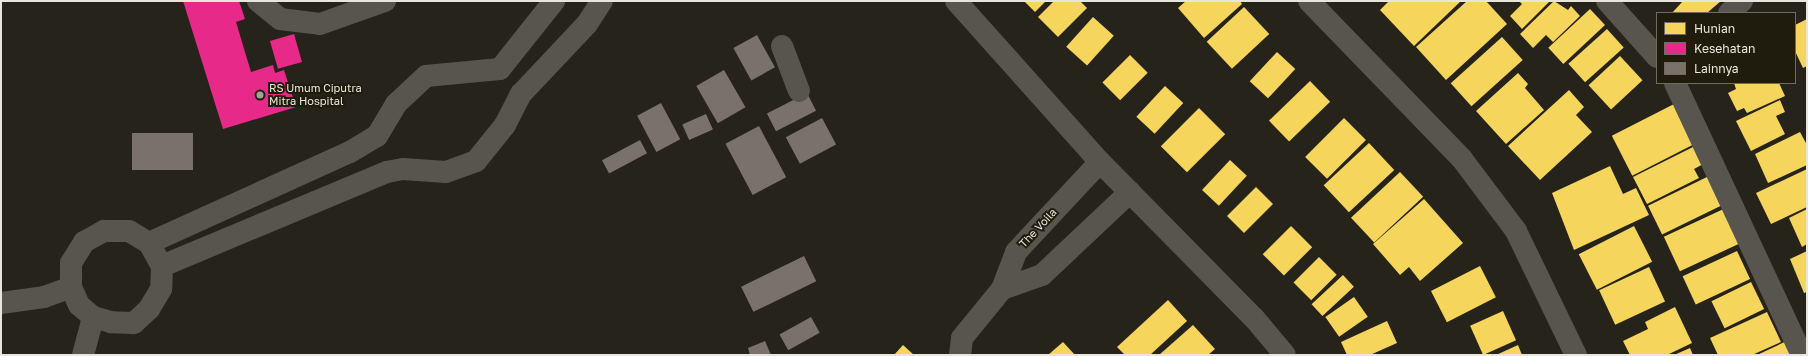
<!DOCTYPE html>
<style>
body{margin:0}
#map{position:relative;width:1808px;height:356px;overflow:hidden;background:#26231b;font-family:"Golos Text",sans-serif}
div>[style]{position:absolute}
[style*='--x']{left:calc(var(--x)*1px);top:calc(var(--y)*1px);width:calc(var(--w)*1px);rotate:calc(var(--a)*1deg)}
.homes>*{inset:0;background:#f6d55c;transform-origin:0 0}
.health>*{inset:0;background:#e7298a;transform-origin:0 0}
.building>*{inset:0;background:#7b716b;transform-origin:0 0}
.minor>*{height:22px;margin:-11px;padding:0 11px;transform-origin:11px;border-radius:11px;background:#57554e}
.dots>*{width:11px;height:11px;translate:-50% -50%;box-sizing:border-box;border:2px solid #201c0d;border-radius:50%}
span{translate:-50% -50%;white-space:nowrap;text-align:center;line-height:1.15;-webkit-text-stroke:4px #201c0d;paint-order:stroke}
.poi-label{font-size:11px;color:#e8e6dc}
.left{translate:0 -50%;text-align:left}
.street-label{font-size:11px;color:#e8e6dc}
.frame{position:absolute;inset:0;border:2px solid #e8e6dc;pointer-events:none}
.legend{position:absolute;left:1656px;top:12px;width:140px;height:72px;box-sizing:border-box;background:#201c0d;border:1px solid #706d60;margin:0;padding:5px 7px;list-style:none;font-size:12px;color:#e8e6dc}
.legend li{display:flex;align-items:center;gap:8px;height:20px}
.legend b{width:20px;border:1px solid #706d60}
</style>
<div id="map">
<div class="homes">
<div style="clip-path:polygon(1024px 1px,1046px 1px,1035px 12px)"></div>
<div style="clip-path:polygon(1054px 1px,1080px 1px,1087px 8px,1058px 37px,1038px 17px)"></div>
<div style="clip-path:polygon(1186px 1px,1240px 1px,1242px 4px,1204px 38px,1178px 8px)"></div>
<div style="clip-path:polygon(1389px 1px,1461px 1px,1414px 46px,1380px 10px)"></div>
<div style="clip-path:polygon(1467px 1px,1486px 1px,1507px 24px,1446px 80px,1416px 47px)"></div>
<div style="clip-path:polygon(1519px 1px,1550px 1px,1522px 29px,1510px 16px,1522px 4px)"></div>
<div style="clip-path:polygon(1554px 1px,1568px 10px,1571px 6px,1580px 16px,1553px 42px,1546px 35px,1533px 48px,1520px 34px)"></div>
<div style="clip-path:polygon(1683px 1px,1721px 1px,1707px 13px,1672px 13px)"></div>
<div style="left:1244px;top:7px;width:37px;height:51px;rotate:47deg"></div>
<div style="left:1590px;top:9px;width:22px;height:57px;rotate:47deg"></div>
<div style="left:1093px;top:17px;width:28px;height:40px;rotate:42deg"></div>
<div style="clip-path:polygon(1807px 19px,1807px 66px,1803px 68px,1795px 51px,1795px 25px)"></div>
<div style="left:1607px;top:29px;width:25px;height:52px;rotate:48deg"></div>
<div style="left:1502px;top:37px;width:31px;height:69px;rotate:48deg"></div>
<div style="left:1277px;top:52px;width:25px;height:40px;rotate:43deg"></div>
<div style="left:1130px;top:55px;width:25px;height:39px;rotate:45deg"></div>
<div style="left:1620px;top:56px;width:33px;height:43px;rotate:47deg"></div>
<div style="clip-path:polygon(1518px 73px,1528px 84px,1525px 88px,1544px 110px,1506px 144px,1476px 111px)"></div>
<div style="left:1310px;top:81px;width:29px;height:57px;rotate:46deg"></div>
<div style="clip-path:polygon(1734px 83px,1779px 83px,1785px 96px,1747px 113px,1744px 108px,1737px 111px,1728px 93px,1736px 89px)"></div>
<div style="left:1165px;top:86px;width:25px;height:42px;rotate:43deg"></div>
<div style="clip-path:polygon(1569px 90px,1584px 107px,1576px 115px,1592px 132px,1540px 180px,1508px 146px)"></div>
<div style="clip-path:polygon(1780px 100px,1785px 112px,1776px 116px,1785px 134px,1751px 151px,1736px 121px)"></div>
<div style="left:1676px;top:103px;width:45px;height:72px;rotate:63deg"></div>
<div style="left:1199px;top:108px;width:37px;height:54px;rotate:45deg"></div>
<div style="left:1344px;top:118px;width:31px;height:55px;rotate:45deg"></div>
<div style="clip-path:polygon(1800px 132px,1807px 145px,1807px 165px,1768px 183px,1755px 154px)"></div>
<div style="left:1369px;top:143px;width:37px;height:62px;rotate:47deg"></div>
<div style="clip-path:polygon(1697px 145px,1707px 162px,1694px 169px,1699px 178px,1647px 204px,1633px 177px)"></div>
<div style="left:1230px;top:160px;width:23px;height:41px;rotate:43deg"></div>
<div style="clip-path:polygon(1610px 166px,1623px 194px,1636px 188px,1649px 215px,1574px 250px,1552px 193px)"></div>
<div style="clip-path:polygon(1807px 169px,1807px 207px,1771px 224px,1756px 193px)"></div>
<div style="left:1400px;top:172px;width:34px;height:67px;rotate:47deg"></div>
<div style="left:1711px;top:175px;width:32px;height:70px;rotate:64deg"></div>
<div style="left:1256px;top:187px;width:24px;height:41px;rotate:45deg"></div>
<div style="clip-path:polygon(1424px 199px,1463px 243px,1420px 281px,1409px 267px,1400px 275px,1373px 244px)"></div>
<div style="left:1730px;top:206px;width:38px;height:73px;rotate:65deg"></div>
<div style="clip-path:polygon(1807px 209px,1807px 244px,1802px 247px,1789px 218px)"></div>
<div style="left:1291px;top:226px;width:30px;height:40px;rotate:45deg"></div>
<div style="left:1634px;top:226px;width:40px;height:62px;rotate:63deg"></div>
<div style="left:1737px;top:251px;width:31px;height:60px;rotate:65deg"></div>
<div style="clip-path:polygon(1807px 251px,1807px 292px,1804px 293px,1790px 259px)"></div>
<div style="left:1319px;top:257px;width:25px;height:36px;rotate:45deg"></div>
<div style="left:1480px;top:266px;width:35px;height:55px;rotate:63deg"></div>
<div style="left:1649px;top:267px;width:38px;height:55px;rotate:65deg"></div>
<div style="left:1343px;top:275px;width:16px;height:43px;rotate:47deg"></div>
<div style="left:1751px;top:282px;width:30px;height:44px;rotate:64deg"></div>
<div style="left:1354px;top:297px;width:24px;height:35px;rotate:55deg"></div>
<div style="clip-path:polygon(1168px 300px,1187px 321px,1150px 355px,1125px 355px,1117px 347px)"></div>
<div style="clip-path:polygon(1675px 307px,1692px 343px,1667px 355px,1630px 355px,1623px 341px,1648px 329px,1645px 322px)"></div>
<div style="left:1503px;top:311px;width:32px;height:36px;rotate:66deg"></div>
<div style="clip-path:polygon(1767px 312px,1781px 342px,1752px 355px,1718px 355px,1710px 338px)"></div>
<div style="clip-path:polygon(1387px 321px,1397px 343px,1370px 355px,1347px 355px,1341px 342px)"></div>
<div style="clip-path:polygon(1193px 325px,1215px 349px,1208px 355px,1159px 355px)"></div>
<div style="clip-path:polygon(1791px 339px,1799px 355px,1757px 355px)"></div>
<div style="clip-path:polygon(1063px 342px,1075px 355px,1048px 355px)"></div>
<div style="clip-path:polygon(903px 345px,914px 355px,894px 355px)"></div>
<div style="clip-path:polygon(1518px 345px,1522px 355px,1496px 355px)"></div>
<div style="clip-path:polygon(1690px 348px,1693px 355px,1674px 355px)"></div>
</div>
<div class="health">
<div style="clip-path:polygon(183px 1px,239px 1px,245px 19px,236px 22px,251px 72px,273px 65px,275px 73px,284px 70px,296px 107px,223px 129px)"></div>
<div style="left:294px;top:34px;width:29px;height:25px;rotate:74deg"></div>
</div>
<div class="building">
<div style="left:757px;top:35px;width:37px;height:27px;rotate:61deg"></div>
<div style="left:724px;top:70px;width:43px;height:32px;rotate:60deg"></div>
<div style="left:807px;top:93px;width:20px;height:45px;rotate:63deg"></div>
<div style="left:661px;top:103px;width:41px;height:27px;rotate:62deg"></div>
<div style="left:706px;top:114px;width:17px;height:26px;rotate:66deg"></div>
<div style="left:822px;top:118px;width:30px;height:41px;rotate:62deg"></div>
<div style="left:759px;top:126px;width:58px;height:38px;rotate:62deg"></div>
<div style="left:132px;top:133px;width:61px;height:37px"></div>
<div style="left:640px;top:140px;width:15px;height:43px;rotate:62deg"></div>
<div style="left:804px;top:256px;width:28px;height:70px;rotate:64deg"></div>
<div style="left:811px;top:317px;width:18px;height:36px;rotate:61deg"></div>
<div style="clip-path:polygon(765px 341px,771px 355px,750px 355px,748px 348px)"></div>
</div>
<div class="minor">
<div style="--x:258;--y:1;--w:28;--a:39"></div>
<div style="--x:280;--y:19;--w:40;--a:7.1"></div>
<div style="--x:320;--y:24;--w:69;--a:-19.5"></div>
<div style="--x:956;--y:1;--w:216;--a:48.2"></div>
<div style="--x:1100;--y:162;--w:219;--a:45.4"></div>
<div style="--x:1254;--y:318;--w:48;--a:50"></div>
<div style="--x:1309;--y:1;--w:220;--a:45.9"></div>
<div style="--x:1462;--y:159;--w:90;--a:53.1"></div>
<div style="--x:1516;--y:231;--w:138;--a:64.2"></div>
<div style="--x:1607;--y:1;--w:75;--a:48.2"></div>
<div style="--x:1729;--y:13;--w:18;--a:-43"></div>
<div style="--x:782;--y:46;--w:48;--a:69.3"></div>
<div style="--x:1675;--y:83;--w:300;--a:65"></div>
<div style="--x:104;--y:231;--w:25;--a:0"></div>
<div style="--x:129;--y:231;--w:23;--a:31"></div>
<div style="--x:149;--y:243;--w:26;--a:61"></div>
<div style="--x:162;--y:266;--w:23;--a:92"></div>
<div style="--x:161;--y:289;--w:23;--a:121"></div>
<div style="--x:149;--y:309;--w:21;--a:137"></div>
<div style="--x:134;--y:323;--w:23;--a:-178"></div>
<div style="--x:111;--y:322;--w:19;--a:-164"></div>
<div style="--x:93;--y:317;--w:18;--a:-139"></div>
<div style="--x:79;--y:305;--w:20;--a:-114"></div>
<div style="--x:71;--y:287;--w:24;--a:-90"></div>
<div style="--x:71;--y:263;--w:25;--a:-58"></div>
<div style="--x:84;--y:242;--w:23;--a:-29"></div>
<div style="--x:149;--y:243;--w:221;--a:-24.4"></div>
<div style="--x:350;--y:152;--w:31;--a:-31"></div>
<div style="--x:377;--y:136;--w:37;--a:-59"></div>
<div style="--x:396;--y:104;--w:41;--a:-43"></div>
<div style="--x:426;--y:76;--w:74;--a:-5.4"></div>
<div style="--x:500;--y:69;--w:87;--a:-51.5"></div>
<div style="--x:162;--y:266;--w:244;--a:-22.7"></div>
<div style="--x:387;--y:172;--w:16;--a:-11"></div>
<div style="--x:403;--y:169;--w:43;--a:4"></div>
<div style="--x:446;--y:172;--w:32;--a:-20"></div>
<div style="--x:476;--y:161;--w:46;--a:-51.1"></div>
<div style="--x:505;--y:125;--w:35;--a:-63"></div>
<div style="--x:521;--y:94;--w:96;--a:-46.7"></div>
<div style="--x:587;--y:24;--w:27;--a:-57"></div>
<div style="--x:1002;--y:289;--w:42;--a:-19.3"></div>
<div style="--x:1042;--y:275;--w:121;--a:-43.3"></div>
<div style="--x:1;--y:303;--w:43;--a:-7.9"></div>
<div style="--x:44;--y:297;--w:29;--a:-20"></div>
<div style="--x:83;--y:355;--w:39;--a:-75"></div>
<div style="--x:960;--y:355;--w:17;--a:-83"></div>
<div style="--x:962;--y:338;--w:63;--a:-50.8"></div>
<div style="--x:1002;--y:289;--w:40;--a:-69"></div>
<div style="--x:1016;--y:252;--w:123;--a:-47"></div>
</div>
<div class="dots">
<div style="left:260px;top:95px;background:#a4a298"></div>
</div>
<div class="poi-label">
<span class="left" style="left:269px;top:95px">RS Umum Ciputra<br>Mitra Hospital</span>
</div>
<div class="street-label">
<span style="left:1038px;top:228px;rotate:-47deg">The Voila</span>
</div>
<div class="frame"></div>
<ul class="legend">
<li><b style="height:11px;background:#f6d55c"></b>Hunian</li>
<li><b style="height:11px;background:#e7298a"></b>Kesehatan</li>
<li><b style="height:11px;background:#7b716b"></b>Lainnya</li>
</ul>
</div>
